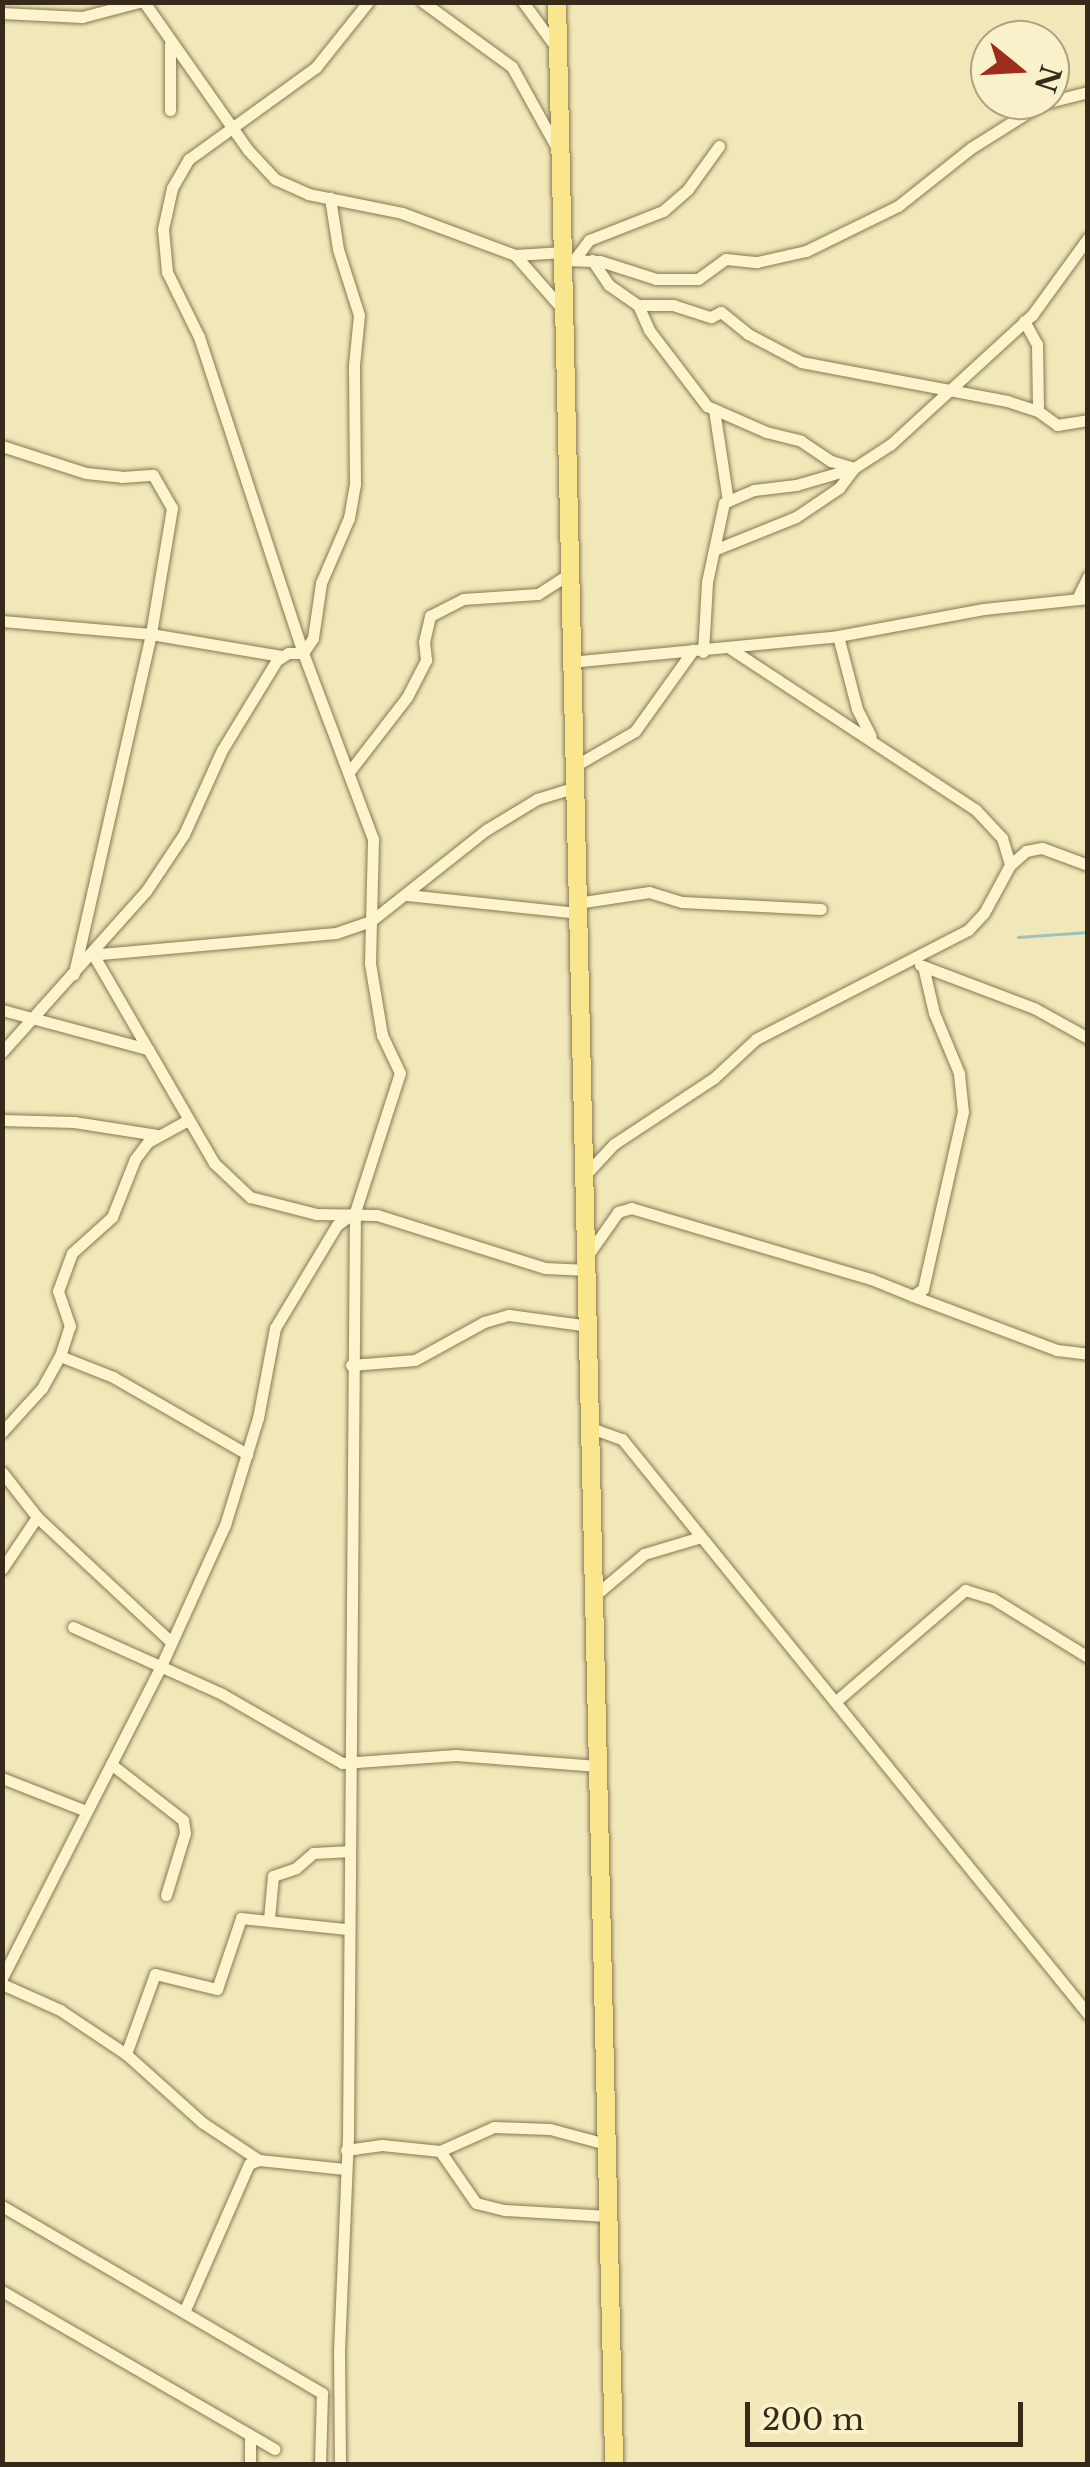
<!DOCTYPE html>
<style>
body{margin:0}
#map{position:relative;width:1090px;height:2467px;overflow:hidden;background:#f1e8b9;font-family:"Libre Baskerville",serif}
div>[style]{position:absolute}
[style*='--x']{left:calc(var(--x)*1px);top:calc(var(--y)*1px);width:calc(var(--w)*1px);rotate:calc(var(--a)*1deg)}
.stream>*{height:2.5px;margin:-1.25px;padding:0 1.25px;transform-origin:1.25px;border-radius:1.25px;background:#9ec1bb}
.roads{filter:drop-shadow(0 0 2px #897753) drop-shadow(0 0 2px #897753)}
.minor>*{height:11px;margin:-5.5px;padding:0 5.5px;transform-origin:5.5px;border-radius:5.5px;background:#fcf4cc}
.primary>*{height:18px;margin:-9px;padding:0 9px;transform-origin:9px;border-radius:9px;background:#fae68c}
span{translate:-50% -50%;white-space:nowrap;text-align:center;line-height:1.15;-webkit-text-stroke:10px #f8f1c9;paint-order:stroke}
.frame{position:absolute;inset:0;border:5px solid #362b19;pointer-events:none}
.north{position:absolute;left:970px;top:20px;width:100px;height:100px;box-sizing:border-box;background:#f8f1c9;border:2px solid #aaa283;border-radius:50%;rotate:108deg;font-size:28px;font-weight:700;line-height:40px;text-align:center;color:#362b19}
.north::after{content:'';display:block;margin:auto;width:35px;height:45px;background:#9d2e1e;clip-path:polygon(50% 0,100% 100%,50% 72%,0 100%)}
.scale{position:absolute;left:745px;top:2402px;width:278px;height:45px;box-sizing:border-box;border:5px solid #362b19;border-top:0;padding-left:12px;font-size:30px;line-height:35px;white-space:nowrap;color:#362b19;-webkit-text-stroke:8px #f8f1c9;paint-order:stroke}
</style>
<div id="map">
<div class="stream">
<div style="--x:1018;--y:937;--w:70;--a:-4.1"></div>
</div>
<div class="roads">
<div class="minor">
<div style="--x:144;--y:2;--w:181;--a:54.9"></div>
<div style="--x:248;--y:150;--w:40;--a:47"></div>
<div style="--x:275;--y:179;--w:36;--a:24"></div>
<div style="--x:308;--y:194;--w:96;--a:11.4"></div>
<div style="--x:402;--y:213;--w:121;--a:20.4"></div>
<div style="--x:515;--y:255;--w:49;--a:-3.5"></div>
<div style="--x:423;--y:2;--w:110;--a:36.1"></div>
<div style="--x:512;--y:67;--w:95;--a:61"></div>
<div style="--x:523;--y:2;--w:59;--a:53.9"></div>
<div style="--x:2;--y:13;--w:80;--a:2.9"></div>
<div style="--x:82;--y:17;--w:59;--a:-14.7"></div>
<div style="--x:170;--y:110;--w:66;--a:-90"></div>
<div style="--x:515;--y:255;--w:76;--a:48.7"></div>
<div style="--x:565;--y:260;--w:35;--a:2"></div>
<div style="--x:600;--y:261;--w:59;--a:17.8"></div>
<div style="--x:656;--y:279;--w:42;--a:0"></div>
<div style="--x:698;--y:279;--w:34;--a:-36"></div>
<div style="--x:726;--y:259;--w:31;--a:6"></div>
<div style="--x:757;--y:262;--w:50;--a:-12.7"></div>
<div style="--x:806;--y:251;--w:102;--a:-26.1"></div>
<div style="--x:898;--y:206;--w:93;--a:-38.5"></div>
<div style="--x:971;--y:148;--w:83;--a:-32.2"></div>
<div style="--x:1041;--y:104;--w:49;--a:-14.3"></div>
<div style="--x:574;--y:260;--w:25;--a:-53"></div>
<div style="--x:589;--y:240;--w:79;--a:-21.4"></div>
<div style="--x:663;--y:211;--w:33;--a:-41"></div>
<div style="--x:688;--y:189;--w:53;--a:-54.2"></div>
<div style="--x:592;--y:260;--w:30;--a:56"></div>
<div style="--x:609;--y:285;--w:35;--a:35"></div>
<div style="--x:638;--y:305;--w:35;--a:0"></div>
<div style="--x:673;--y:305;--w:40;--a:18"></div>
<div style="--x:711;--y:317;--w:11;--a:-27"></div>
<div style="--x:721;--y:312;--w:35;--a:39"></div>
<div style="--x:748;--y:334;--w:60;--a:27.8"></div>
<div style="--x:801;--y:362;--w:210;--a:10.7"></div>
<div style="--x:1007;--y:401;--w:33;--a:18"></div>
<div style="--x:1038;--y:411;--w:24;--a:36"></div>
<div style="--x:1057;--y:425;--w:31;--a:-9"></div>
<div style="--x:638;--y:305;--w:27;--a:66"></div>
<div style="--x:649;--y:330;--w:96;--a:52.7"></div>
<div style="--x:707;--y:406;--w:64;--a:23.8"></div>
<div style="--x:766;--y:432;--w:36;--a:14"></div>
<div style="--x:801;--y:441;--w:36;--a:34"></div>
<div style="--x:831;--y:461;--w:24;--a:17"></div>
<div style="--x:1024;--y:321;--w:26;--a:61"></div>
<div style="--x:1037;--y:344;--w:67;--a:89.1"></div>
<div style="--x:2;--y:446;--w:88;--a:17.8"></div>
<div style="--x:86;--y:473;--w:36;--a:6"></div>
<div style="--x:122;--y:477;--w:31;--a:-4"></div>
<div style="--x:153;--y:475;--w:38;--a:60"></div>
<div style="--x:172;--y:508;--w:128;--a:99.5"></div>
<div style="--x:151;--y:634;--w:349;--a:102.8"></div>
<div style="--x:728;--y:501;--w:28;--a:-23"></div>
<div style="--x:754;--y:490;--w:42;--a:-6.8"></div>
<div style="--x:796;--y:485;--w:60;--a:-16.3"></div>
<div style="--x:854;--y:468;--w:44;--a:-33"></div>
<div style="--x:891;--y:444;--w:191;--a:-42.5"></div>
<div style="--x:1032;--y:315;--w:95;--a:-54"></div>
<div style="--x:714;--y:550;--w:88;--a:-21.9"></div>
<div style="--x:796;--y:517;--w:52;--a:-34"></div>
<div style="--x:839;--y:488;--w:25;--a:-53"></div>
<div style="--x:1077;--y:599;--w:25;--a:-64"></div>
<div style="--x:2;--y:621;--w:150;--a:5"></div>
<div style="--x:151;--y:634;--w:132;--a:9.6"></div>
<div style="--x:838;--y:636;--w:75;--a:75.4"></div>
<div style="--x:857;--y:709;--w:30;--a:63"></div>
<div style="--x:731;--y:649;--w:292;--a:33.3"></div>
<div style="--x:975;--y:809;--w:40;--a:47"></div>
<div style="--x:1002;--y:838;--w:28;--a:73"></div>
<div style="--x:703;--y:652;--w:70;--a:-86.7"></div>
<div style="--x:707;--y:582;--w:81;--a:-77.9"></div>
<div style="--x:724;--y:503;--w:4;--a:-27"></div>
<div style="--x:728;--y:501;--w:92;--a:-98.7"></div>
<div style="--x:303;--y:653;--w:18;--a:-56"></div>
<div style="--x:313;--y:638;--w:56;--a:-81.7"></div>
<div style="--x:321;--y:583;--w:71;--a:-66.7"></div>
<div style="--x:349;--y:518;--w:35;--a:-80"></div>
<div style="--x:355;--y:484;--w:119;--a:-90.5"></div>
<div style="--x:354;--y:365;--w:50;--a:-84.3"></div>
<div style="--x:359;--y:315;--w:69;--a:-107.7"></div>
<div style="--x:338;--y:249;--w:52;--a:-98.9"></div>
<div style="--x:570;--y:662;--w:269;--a:-5.5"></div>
<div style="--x:838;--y:636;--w:148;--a:-10.5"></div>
<div style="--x:984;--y:609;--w:105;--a:-6"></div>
<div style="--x:573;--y:767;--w:72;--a:-30.1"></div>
<div style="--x:635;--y:731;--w:100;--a:-54.4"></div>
<div style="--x:349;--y:772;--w:95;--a:-52.3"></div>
<div style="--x:407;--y:697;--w:42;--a:-62.8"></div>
<div style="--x:426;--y:660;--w:18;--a:-96"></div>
<div style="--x:424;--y:642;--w:27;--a:-77"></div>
<div style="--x:430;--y:616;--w:37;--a:-27"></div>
<div style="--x:463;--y:599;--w:75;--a:-3.8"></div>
<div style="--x:538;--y:594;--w:38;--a:-33"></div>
<div style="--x:407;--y:895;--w:171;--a:6"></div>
<div style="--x:577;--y:903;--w:73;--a:-8.7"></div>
<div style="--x:649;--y:892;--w:34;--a:17"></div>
<div style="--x:682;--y:902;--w:139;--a:2.9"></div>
<div style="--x:89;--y:955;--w:248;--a:-5.1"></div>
<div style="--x:336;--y:933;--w:37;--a:-19"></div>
<div style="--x:371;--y:921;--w:147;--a:-38.4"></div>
<div style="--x:486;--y:830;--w:60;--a:-31.3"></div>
<div style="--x:537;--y:799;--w:39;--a:-17"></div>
<div style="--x:94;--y:956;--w:108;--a:59.9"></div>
<div style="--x:920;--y:965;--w:122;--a:20.7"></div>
<div style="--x:1034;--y:1008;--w:62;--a:29.1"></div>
<div style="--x:2;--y:1010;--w:151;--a:15"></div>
<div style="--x:148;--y:1049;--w:132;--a:59.9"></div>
<div style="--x:214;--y:1163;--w:50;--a:43.4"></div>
<div style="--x:250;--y:1197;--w:68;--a:14.4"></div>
<div style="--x:316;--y:1214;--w:61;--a:0.9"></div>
<div style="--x:377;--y:1215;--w:176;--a:17.5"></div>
<div style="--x:545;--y:1268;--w:43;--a:2.7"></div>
<div style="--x:2;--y:1052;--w:216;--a:-48.2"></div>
<div style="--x:146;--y:891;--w:69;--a:-56.3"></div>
<div style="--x:184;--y:834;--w:92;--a:-65.7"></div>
<div style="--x:222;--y:750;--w:105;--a:-58.6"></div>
<div style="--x:277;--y:660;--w:13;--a:-32"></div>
<div style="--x:288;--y:653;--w:15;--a:0"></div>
<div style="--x:2;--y:1120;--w:72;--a:1.6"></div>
<div style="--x:74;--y:1122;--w:84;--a:8.9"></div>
<div style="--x:585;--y:1175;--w:42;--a:-46.9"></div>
<div style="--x:614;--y:1144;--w:120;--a:-33.4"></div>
<div style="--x:714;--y:1078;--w:57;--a:-42.9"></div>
<div style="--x:756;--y:1039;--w:238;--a:-27.2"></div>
<div style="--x:968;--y:930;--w:23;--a:-47"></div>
<div style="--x:984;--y:913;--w:55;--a:-61.6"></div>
<div style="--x:1010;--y:865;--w:21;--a:-41"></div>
<div style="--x:1026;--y:851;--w:16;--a:-11"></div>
<div style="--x:1042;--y:848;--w:49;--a:20.3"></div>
<div style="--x:587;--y:1256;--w:54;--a:-54.8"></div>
<div style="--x:618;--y:1212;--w:14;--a:-17"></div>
<div style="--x:631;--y:1208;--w:250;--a:16.5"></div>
<div style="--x:871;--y:1279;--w:45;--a:22"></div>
<div style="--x:913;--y:1296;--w:12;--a:-35"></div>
<div style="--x:923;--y:1289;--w:181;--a:-77.3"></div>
<div style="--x:963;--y:1112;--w:39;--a:-96"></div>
<div style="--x:959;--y:1073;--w:65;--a:-112.6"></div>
<div style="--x:934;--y:1013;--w:48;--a:-103.2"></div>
<div style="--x:913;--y:1296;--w:154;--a:20.6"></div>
<div style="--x:1057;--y:1350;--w:31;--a:7"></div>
<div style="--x:60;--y:1356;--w:57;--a:21.6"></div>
<div style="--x:113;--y:1377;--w:155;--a:29.9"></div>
<div style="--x:351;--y:1365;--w:64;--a:-4.5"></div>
<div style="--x:415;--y:1360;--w:79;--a:-28.8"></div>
<div style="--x:484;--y:1322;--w:26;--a:-16"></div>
<div style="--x:509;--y:1315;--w:81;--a:7.8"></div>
<div style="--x:591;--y:1428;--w:33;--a:20"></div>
<div style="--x:622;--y:1439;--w:740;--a:50.98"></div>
<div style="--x:2;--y:1432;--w:59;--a:-47.7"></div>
<div style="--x:42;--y:1388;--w:37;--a:-61"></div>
<div style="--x:60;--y:1356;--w:32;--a:-72"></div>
<div style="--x:70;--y:1326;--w:37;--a:-109"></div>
<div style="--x:58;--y:1291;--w:40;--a:-69.8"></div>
<div style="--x:72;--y:1253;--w:54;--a:-42"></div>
<div style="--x:112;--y:1217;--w:62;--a:-68.4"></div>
<div style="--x:135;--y:1159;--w:21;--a:-53"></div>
<div style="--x:148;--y:1142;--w:46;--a:-28.8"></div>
<div style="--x:2;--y:1472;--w:57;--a:52.1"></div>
<div style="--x:37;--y:1517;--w:183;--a:43"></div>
<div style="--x:2;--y:1569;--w:63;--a:-56.1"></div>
<div style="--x:594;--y:1596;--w:65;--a:-40"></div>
<div style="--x:644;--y:1554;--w:59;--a:-16.6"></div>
<div style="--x:73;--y:1627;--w:163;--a:24.2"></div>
<div style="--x:222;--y:1694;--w:138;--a:29.9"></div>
<div style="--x:342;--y:1763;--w:114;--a:-4"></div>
<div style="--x:456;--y:1755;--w:142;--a:4.4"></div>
<div style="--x:835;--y:1702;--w:172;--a:-40.7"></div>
<div style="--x:965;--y:1590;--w:28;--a:17"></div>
<div style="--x:992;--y:1598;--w:113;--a:31.6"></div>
<div style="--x:111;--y:1764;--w:91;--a:37.9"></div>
<div style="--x:183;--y:1820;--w:13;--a:81"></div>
<div style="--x:185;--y:1833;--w:65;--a:107"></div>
<div style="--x:2;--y:1778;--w:90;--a:21.4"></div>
<div style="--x:269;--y:1919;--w:43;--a:-84.7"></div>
<div style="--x:273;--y:1876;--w:24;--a:-19"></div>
<div style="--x:296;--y:1868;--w:23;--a:-41"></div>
<div style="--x:313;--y:1853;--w:34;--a:-3"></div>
<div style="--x:2;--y:1978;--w:350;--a:-63"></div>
<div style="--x:161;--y:1666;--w:155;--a:-65.6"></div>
<div style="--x:225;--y:1525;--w:112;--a:-72.9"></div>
<div style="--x:258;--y:1418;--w:92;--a:-79.3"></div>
<div style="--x:275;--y:1328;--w:120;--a:-59"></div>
<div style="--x:337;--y:1225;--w:22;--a:-36"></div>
<div style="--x:2;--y:1984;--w:64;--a:24.1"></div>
<div style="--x:60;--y:2010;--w:79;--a:33.7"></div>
<div style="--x:126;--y:2054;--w:103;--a:41.9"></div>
<div style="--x:203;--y:2123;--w:67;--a:33.5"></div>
<div style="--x:126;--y:2054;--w:85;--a:-70.1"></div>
<div style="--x:155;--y:1974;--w:64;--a:13.6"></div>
<div style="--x:217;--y:1989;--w:75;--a:-71.3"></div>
<div style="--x:241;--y:1918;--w:106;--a:6"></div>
<div style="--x:346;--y:2150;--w:36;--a:-8"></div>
<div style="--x:382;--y:2145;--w:58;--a:5.9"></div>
<div style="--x:440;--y:2151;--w:59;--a:-24"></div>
<div style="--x:494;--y:2127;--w:56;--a:2"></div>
<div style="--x:550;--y:2129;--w:58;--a:15"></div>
<div style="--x:440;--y:2151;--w:63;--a:55.3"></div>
<div style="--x:476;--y:2203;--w:30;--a:14"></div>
<div style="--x:505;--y:2210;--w:103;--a:3.3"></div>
<div style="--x:2;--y:2206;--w:371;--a:30.3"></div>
<div style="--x:322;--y:2393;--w:71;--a:91.6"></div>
<div style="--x:2;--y:2291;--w:315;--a:30.1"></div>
<div style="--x:184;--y:2312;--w:162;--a:-66.3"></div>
<div style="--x:249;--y:2164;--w:11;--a:-22"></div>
<div style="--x:259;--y:2160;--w:86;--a:6"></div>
<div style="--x:250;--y:2464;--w:28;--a:-90"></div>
<div style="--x:340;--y:2464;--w:113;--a:-90.5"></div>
<div style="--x:339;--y:2351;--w:213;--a:-87.6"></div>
<div style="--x:348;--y:2138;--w:926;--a:-89.57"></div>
<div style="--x:355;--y:1212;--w:146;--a:-72.1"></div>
<div style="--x:400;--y:1073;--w:42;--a:-115.3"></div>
<div style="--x:382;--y:1035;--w:73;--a:-99.5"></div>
<div style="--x:370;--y:963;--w:124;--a:-88.6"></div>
<div style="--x:373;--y:839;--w:199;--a:-110.6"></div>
<div style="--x:303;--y:653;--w:333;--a:-108.2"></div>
<div style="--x:199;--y:337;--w:72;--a:-116.2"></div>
<div style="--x:167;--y:272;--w:43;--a:-95.3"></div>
<div style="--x:163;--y:229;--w:42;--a:-77.6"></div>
<div style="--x:172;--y:188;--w:34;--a:-60"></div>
<div style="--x:189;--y:159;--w:157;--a:-35.9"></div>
<div style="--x:316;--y:67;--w:83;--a:-51.3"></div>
</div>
<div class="primary">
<div style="--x:557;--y:2;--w:2463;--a:88.67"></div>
</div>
</div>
<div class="frame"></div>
<div class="north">N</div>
<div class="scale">200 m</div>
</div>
